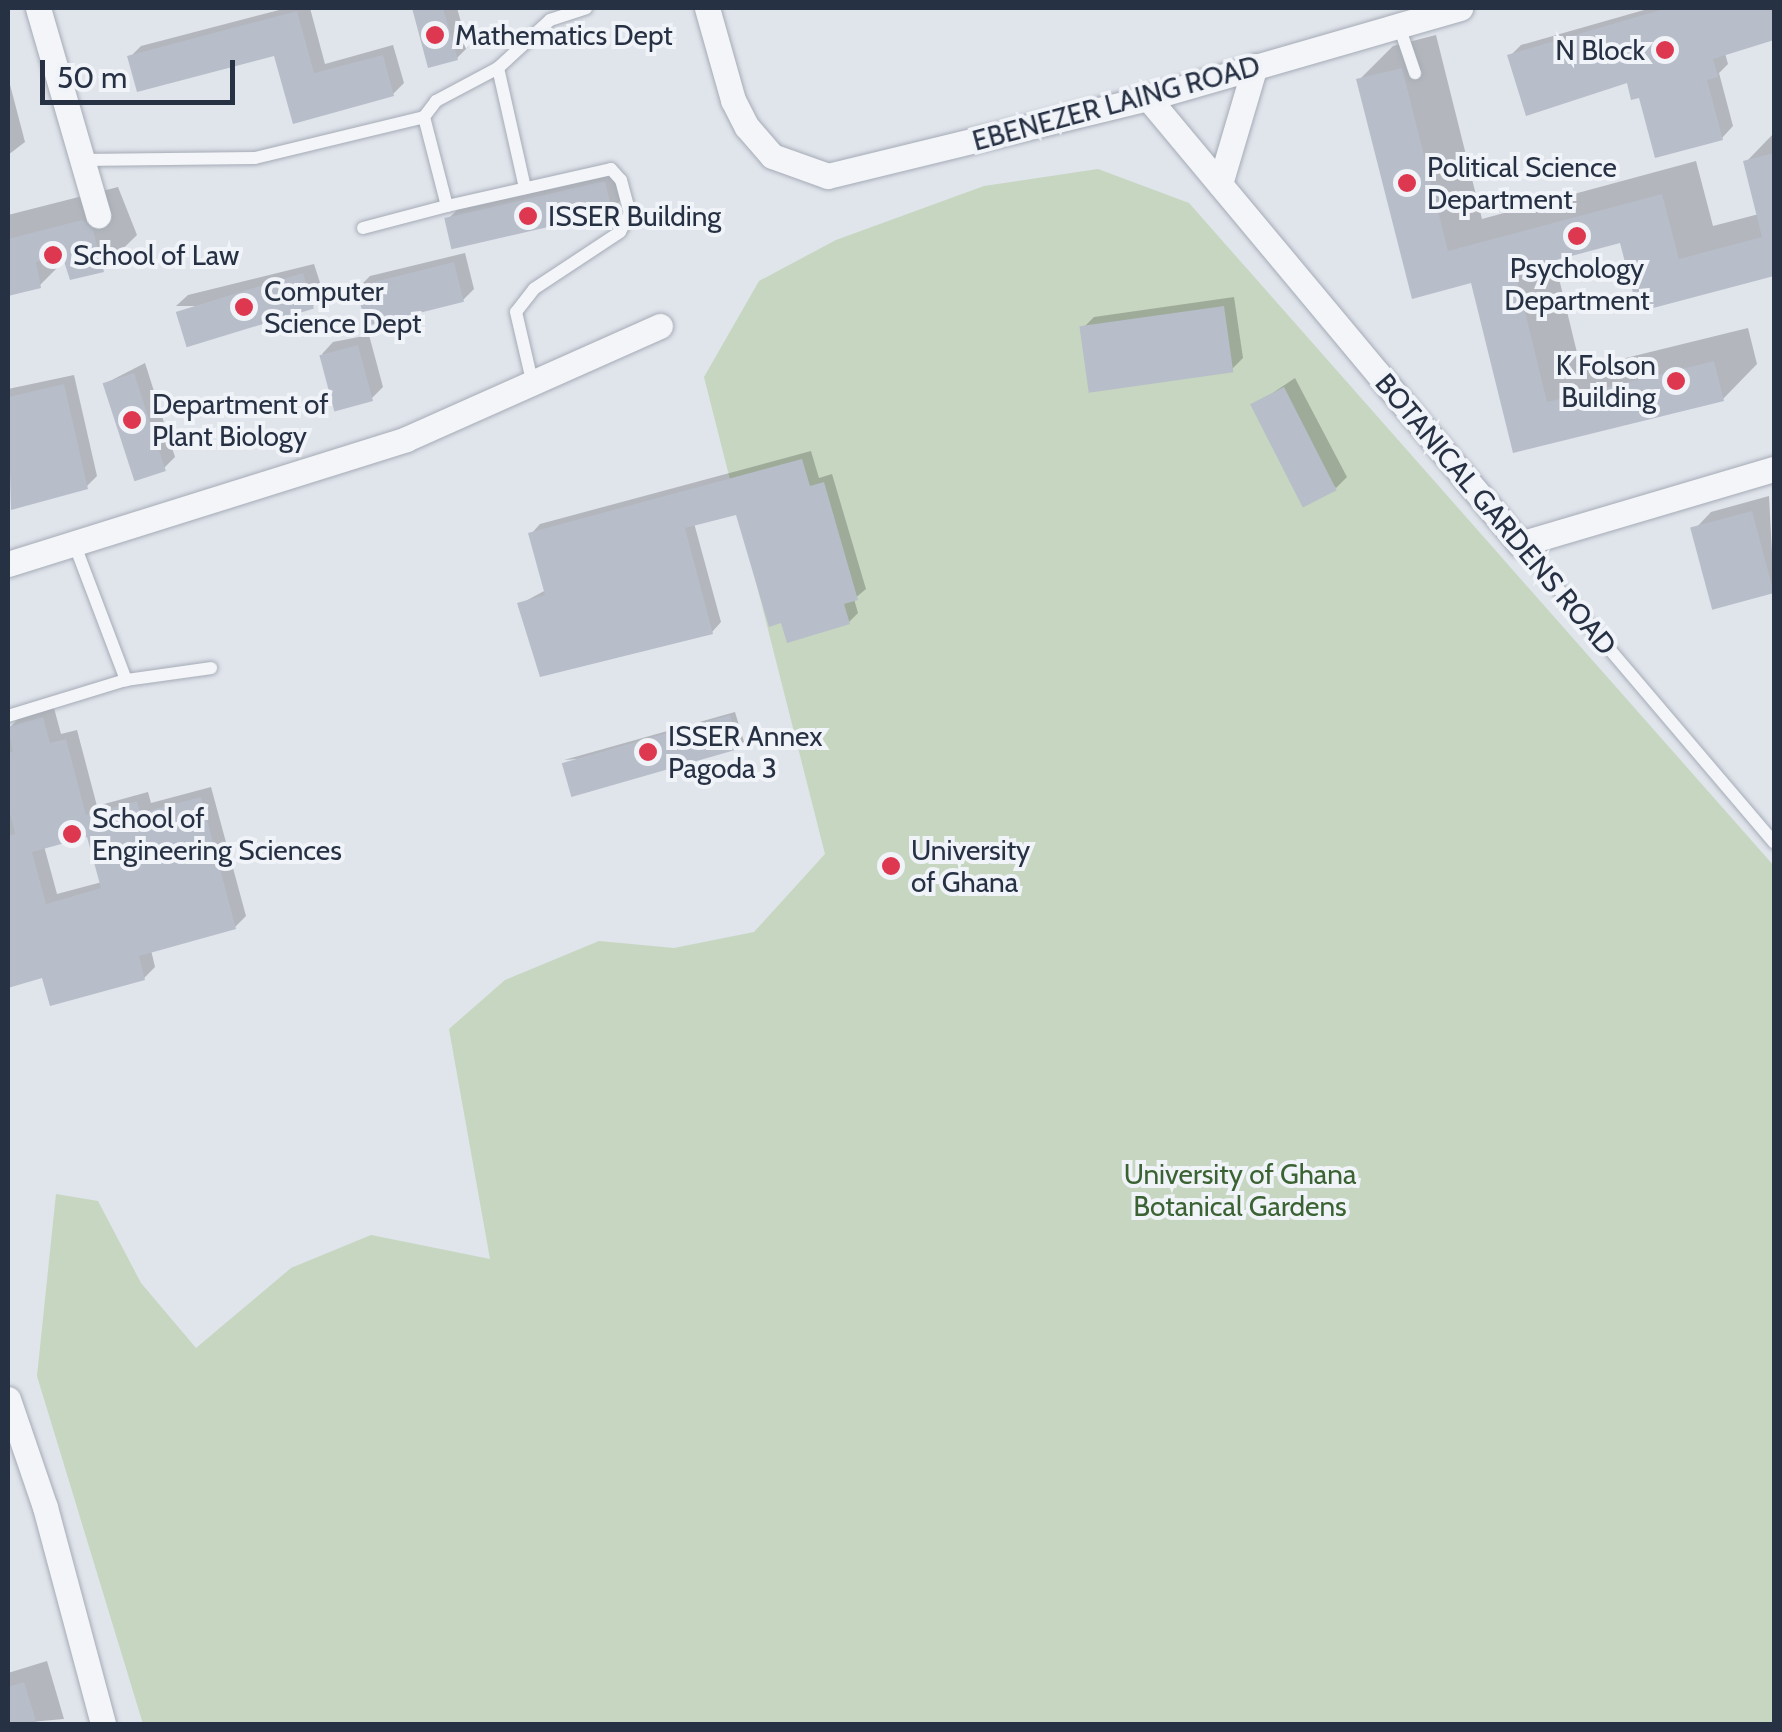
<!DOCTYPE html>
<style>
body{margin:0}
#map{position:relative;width:1782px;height:1732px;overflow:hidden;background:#e0e4eb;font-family:Cabin,sans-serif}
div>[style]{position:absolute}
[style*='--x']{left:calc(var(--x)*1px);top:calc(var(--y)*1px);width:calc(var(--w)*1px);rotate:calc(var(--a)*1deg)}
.green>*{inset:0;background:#c6d6c0}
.shadow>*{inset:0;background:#0003}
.building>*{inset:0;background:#b7bdc9;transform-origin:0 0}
.roads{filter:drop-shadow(0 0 2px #a5abb6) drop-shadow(0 0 2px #a5abb6)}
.service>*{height:12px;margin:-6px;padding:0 6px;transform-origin:6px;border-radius:6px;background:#f3f5f8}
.minor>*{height:25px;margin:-12.5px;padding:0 12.5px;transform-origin:12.5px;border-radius:12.5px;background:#f3f5f8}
.dots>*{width:28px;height:28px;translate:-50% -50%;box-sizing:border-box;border:5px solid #f0f3f8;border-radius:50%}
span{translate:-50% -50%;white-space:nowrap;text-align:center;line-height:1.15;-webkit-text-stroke:8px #f0f3f8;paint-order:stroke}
.poi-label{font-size:28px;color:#273144}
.left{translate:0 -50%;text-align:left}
.right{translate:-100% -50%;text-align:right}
.street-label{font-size:28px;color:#273144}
.park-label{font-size:28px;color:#3b6232}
.frame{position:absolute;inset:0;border:10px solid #273144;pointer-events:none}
.scale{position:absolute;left:40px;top:60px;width:195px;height:45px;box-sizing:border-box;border:5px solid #273144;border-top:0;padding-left:12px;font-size:30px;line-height:35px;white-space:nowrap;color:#273144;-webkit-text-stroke:8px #f0f3f8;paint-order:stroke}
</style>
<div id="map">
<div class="green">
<div style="clip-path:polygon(1098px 169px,1189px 203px,1774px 866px,1774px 1724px,143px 1724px,37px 1376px,56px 1194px,98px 1201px,141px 1283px,196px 1348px,291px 1268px,371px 1235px,490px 1259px,449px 1029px,505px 980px,599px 941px,674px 948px,754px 932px,825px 854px,704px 377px,759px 281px,836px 240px,984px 186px)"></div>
</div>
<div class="shadow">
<div style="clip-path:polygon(287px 8px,310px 8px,325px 64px,393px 45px,404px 83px,393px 94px,295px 121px,276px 53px,130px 57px,141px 46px)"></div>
<div style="clip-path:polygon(414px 8px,457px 8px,468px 47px,457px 58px,430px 65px)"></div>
<div style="clip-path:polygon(1651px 8px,1774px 8px,1774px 38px,1725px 53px,1728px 64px,1719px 73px,1733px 126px,1722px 138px,1641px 95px,1629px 80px,1510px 56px,1521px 45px)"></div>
<div style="clip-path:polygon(1436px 35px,1482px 219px,1696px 161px,1713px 226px,1759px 214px,1746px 162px,1774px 133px,1774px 273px,1639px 309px,1622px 240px,1554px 258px,1581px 369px,1748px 328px,1757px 364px,1723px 399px,1515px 450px,1473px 280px,1414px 296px,1359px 80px,1393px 46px)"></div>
<div style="clip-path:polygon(8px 77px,25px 142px,8px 155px)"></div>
<div style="clip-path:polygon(616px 171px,622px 199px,611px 210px,447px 220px,458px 209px)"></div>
<div style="clip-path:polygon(118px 187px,137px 235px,102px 269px,66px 259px,40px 285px,8px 293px,8px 215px)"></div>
<div style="clip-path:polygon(465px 253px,474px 289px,463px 300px,359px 287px,370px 276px)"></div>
<div style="clip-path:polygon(314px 264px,324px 295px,313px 306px,176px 306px,188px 295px)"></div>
<div style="clip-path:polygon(1234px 297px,1243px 358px,1232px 369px,1083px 328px,1094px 317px)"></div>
<div style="clip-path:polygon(369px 335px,383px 387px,372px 398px,322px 354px,333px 342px)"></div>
<div style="clip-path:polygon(145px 363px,175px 457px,164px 468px,106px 383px)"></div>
<div style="clip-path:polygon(74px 375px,97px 476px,86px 487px,13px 507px,8px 389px)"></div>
<div style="clip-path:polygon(1295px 378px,1347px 477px,1336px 488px,1253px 406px)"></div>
<div style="clip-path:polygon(811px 451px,819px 478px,832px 474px,866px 589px,854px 599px,858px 613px,849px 622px,738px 512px,694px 523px,721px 622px,712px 632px,520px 604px,546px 590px,531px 534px,540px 524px)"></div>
<div style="clip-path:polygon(1769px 496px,1774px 591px,1716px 607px,1694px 530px,1711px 512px)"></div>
<div style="clip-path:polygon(evenodd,54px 708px,61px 734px,77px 730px,97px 806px,148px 792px,151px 803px,211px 787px,246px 916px,235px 927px,151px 950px,155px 967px,144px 978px,44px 975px,8px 985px,9px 728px,20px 717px,54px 708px,88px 833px,102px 882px,57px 894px,44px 846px,88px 833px)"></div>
<div style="clip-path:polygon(735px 712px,744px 742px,739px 747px,564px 760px)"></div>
<div style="clip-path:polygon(47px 1661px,64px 1719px,8px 1724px,8px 1673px)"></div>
</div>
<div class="building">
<div style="clip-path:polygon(412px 8px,443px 8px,458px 60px,428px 68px)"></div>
<div style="clip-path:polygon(1667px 8px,1774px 8px,1774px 40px,1713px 59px,1718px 77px,1707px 80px,1723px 140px,1655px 158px,1639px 98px,1631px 100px,1627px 83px,1526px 116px,1507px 55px)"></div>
<div style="clip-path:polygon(297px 11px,314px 73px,383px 55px,394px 96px,293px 124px,274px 56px,137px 92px,127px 56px)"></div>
<div style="clip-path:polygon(1402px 68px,1448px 251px,1662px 194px,1679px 259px,1762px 237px,1743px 161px,1774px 153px,1774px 276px,1638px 312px,1620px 243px,1515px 271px,1547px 402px,1714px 361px,1724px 401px,1513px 453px,1471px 283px,1412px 299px,1356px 79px)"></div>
<div style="left:605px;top:181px;width:32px;height:165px;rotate:77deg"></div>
<div style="clip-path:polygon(82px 220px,93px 230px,104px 272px,70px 280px,62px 255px,36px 262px,41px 288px,8px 296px,8px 239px)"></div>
<div style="left:454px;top:262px;width:41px;height:101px;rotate:76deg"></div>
<div style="left:303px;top:273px;width:37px;height:133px;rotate:73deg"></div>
<div style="left:1224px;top:306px;width:67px;height:146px;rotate:82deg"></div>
<div style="left:358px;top:345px;width:58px;height:40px;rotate:75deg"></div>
<div style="left:134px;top:373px;width:103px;height:33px;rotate:72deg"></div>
<div style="clip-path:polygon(64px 384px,88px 489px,11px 510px,8px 397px)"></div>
<div style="left:1284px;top:387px;width:116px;height:38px;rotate:63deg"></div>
<div style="clip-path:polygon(802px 459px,810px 486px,824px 482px,858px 600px,844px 604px,850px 624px,787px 643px,781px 623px,769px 627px,736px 515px,685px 528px,713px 634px,540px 677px,517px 603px,545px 595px,528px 533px)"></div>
<div style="left:1752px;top:511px;width:85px;height:64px;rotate:75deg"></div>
<div style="left:730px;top:715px;width:35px;height:175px;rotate:74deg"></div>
<div style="clip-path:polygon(evenodd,43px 717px,50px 743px,66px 739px,86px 815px,137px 801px,140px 813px,201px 797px,236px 929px,139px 956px,145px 980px,50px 1006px,42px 978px,8px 988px,8px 836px,15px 834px,8px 805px,8px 753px,13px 752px,8px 727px,43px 717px,87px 837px,101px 888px,46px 904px,32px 852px,87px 837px)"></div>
<div style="clip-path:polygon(24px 1682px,37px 1724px,8px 1724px,8px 1687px)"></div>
</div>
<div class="roads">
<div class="service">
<div style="--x:1399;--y:26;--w:50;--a:71.2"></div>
<div style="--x:498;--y:68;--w:123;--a:77.3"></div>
<div style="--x:82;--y:160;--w:173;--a:-0.7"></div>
<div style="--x:255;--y:158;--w:174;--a:-13.6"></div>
<div style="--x:424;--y:117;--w:20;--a:-53"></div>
<div style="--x:436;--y:101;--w:70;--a:-28"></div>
<div style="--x:498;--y:68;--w:71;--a:-42.7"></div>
<div style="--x:550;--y:20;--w:38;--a:-18"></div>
<div style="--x:447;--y:206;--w:168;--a:-12.7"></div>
<div style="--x:611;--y:169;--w:15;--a:48"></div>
<div style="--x:621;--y:180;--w:34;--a:75"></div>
<div style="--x:630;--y:213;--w:21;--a:118"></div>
<div style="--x:620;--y:232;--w:103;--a:146.5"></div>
<div style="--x:534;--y:289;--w:29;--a:128"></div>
<div style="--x:516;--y:312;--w:71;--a:76.9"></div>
<div style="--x:363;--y:228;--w:87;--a:-14.7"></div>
<div style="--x:447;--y:206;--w:92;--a:-104.5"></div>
<div style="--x:74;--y:543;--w:147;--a:69.2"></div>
<div style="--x:1520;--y:544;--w:392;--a:49.6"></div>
<div style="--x:8;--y:716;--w:123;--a:-17"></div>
<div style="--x:126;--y:680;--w:86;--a:-8"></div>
</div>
<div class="minor">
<div style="--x:38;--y:8;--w:216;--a:73.8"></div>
<div style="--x:707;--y:8;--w:96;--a:74.2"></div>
<div style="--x:733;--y:100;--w:30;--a:63"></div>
<div style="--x:747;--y:127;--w:38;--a:49"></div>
<div style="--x:772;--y:156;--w:59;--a:19.7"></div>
<div style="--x:828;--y:176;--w:329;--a:-13.7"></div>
<div style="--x:1148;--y:98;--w:325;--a:-16.1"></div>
<div style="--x:1148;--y:98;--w:581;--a:50.17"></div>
<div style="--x:1520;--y:544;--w:265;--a:-16.5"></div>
<div style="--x:1220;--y:184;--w:123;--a:-73.5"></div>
<div style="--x:8;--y:564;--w:417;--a:-17.4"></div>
<div style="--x:406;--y:439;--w:278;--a:-24"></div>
<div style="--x:8;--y:1399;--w:114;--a:71.1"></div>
<div style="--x:45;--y:1507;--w:225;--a:75"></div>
</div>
</div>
<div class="dots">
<div style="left:435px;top:35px;background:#dd3850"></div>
<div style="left:1665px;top:50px;background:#dd3850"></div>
<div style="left:1407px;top:183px;background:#dd3850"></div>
<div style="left:528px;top:216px;background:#dd3850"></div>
<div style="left:1577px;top:236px;background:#dd3850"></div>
<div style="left:53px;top:255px;background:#dd3850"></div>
<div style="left:244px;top:307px;background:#dd3850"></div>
<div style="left:1676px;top:381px;background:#dd3850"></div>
<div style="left:132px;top:420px;background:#dd3850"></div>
<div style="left:648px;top:752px;background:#dd3850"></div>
<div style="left:72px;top:834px;background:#dd3850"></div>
<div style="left:891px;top:866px;background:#dd3850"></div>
</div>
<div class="poi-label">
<span class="left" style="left:455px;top:35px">Mathematics Dept</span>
<span class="right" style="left:1645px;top:50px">N Block</span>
<span class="left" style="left:1427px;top:183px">Political Science<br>Department</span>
<span class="left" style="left:548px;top:216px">ISSER Building</span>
<span class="left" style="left:73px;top:255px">School of Law</span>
<span style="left:1577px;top:284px">Psychology<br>Department</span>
<span class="left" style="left:264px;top:307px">Computer<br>Science Dept</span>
<span class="right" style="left:1656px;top:381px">K Folson<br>Building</span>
<span class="left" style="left:152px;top:420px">Department of<br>Plant Biology</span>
<span class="left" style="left:668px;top:752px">ISSER Annex<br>Pagoda 3</span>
<span class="left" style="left:92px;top:834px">School of<br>Engineering Sciences</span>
<span class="left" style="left:911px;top:866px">University<br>of Ghana</span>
</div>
<div class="street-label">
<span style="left:1116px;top:103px;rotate:-15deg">EBENEZER LAING ROAD</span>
<span style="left:1496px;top:514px;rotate:50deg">BOTANICAL GARDENS ROAD</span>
</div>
<div class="park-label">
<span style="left:1240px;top:1190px">University of Ghana<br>Botanical Gardens</span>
</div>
<div class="frame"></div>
<div class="scale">50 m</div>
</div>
